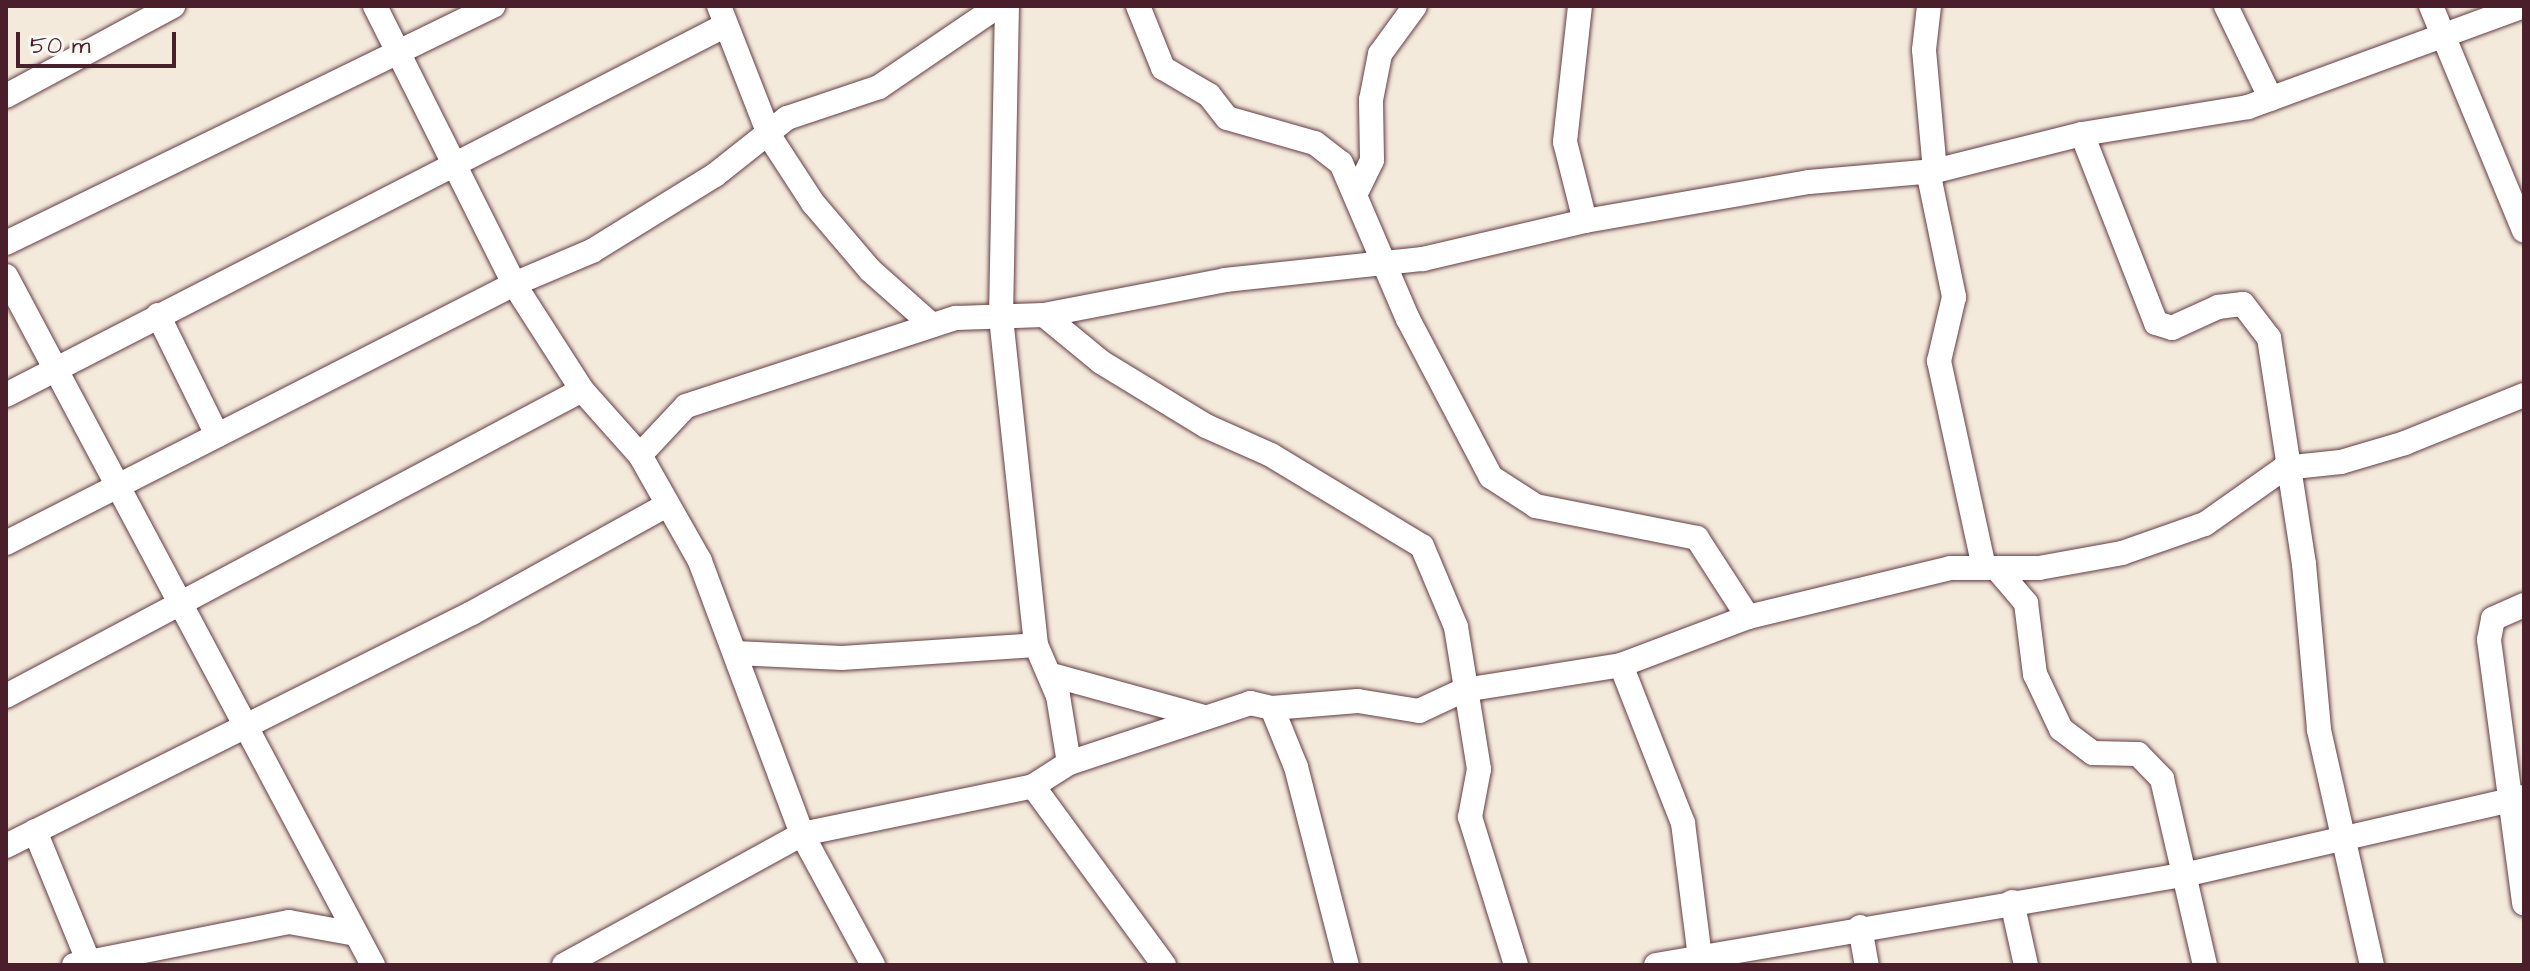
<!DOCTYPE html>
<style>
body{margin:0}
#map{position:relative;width:2530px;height:971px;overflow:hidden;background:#f4eadb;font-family:"Architects Daughter",sans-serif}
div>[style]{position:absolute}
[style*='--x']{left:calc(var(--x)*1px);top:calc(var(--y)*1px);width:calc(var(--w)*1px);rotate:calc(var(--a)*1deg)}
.roads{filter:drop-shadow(0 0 2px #643d45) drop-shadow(0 0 2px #643d45)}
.minor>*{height:24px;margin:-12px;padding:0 12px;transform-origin:12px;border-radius:12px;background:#fff}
span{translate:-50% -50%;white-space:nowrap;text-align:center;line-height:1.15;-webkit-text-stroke:6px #f6f6f2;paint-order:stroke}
.frame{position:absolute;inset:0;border:8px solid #4a1f2b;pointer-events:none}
.scale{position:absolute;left:16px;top:32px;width:160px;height:36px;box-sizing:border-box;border:4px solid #4a1f2b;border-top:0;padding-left:10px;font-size:24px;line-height:28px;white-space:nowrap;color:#4a1f2b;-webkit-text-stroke:6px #f6f6f2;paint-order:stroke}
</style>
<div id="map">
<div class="roads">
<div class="minor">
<div style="--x:375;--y:6;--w:311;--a:63.4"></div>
<div style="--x:514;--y:284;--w:126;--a:57.3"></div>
<div style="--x:582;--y:390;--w:87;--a:48.3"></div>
<div style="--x:719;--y:6;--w:141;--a:68.7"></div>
<div style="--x:770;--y:137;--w:79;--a:56.9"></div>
<div style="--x:813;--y:203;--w:88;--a:49.6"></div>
<div style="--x:870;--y:270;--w:83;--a:41.6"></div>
<div style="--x:1138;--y:6;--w:67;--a:68"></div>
<div style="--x:1163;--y:68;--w:53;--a:30.4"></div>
<div style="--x:1209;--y:95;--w:29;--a:52"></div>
<div style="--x:1227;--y:118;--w:91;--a:15.9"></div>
<div style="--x:1315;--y:143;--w:33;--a:38"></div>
<div style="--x:1341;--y:163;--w:170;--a:66.8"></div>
<div style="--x:1408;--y:319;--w:178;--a:62.3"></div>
<div style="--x:1491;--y:477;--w:54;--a:32.8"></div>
<div style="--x:1536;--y:506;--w:164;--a:11.2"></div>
<div style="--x:1697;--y:538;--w:94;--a:57.2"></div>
<div style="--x:1580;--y:6;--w:137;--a:96.3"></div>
<div style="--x:1565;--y:142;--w:81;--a:75.8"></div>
<div style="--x:1929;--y:6;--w:44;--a:96.5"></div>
<div style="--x:1924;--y:50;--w:121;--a:84.8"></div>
<div style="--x:2226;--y:6;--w:103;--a:64.2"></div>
<div style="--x:2431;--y:6;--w:243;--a:67.5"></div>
<div style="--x:6;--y:96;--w:190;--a:-28.3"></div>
<div style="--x:2082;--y:134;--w:203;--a:68.6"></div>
<div style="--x:2156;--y:323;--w:17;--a:17"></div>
<div style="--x:2172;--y:328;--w:51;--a:-24.5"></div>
<div style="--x:2218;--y:307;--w:25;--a:-7"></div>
<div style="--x:2243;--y:304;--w:43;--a:52.6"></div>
<div style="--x:2269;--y:338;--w:229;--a:81.2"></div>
<div style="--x:2304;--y:564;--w:167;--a:84.8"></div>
<div style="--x:2319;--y:730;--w:241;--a:77.3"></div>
<div style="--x:1928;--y:171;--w:129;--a:78.3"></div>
<div style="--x:1954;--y:297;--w:66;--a:103.2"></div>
<div style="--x:1939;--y:361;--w:211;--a:77.7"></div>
<div style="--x:1358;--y:189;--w:32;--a:-64"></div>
<div style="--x:1372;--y:160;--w:60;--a:-91"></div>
<div style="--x:1371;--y:100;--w:47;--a:-78.9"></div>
<div style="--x:1380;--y:54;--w:59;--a:-53.9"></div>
<div style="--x:6;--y:243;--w:542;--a:-25.95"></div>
<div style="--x:6;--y:276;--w:781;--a:61.96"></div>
<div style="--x:158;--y:315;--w:134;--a:63.8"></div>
<div style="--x:1044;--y:315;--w:74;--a:39.5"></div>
<div style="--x:1101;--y:362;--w:123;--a:31.4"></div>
<div style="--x:1206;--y:426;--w:71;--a:24"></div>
<div style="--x:1271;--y:455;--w:176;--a:31.1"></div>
<div style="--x:1422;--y:546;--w:88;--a:67.2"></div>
<div style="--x:1456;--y:627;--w:144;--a:80.8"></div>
<div style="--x:1479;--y:769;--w:49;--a:100.6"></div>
<div style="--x:1470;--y:817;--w:155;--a:72.7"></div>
<div style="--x:6;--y:395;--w:805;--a:-27.2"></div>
<div style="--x:6;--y:543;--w:570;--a:-27.01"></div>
<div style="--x:514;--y:284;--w:85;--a:-22.9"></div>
<div style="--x:592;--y:251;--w:145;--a:-31.7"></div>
<div style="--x:715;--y:175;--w:92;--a:-38.4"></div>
<div style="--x:787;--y:118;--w:97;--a:-18.6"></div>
<div style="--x:879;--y:87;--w:144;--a:-34.2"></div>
<div style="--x:1997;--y:569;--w:45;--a:49.5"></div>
<div style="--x:2026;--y:603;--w:72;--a:82.8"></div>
<div style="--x:2035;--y:674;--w:61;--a:64.7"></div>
<div style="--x:2061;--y:729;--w:40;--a:37"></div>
<div style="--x:2093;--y:753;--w:45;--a:1.3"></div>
<div style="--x:2138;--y:754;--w:35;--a:46"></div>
<div style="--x:2162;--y:779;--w:191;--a:77"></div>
<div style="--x:2524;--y:605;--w:34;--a:156"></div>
<div style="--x:2493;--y:619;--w:21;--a:101"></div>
<div style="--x:2489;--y:640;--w:266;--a:82.4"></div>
<div style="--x:735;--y:653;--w:107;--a:2.7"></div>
<div style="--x:842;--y:658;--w:194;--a:-3.8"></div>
<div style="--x:1621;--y:665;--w:170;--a:68.6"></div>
<div style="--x:1683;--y:823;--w:143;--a:82.8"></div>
<div style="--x:1052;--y:675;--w:159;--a:15.4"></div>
<div style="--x:6;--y:696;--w:652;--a:-27.98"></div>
<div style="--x:1272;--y:708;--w:86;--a:-4.7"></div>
<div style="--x:1358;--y:701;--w:62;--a:9.3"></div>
<div style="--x:1419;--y:711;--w:50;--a:-25"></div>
<div style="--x:1464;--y:690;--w:159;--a:-9"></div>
<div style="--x:1621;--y:665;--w:136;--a:-20.7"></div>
<div style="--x:1748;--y:617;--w:208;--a:-13.6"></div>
<div style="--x:1950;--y:568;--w:89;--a:0"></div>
<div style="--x:2039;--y:568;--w:84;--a:-10.2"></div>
<div style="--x:2122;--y:553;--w:88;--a:-19.3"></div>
<div style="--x:2205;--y:524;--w:97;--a:-35.3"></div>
<div style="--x:2284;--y:468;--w:57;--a:-6"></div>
<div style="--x:2341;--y:462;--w:67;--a:-16.5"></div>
<div style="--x:2405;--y:443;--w:128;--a:-22"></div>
<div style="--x:1069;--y:763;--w:191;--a:-18.3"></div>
<div style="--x:1250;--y:703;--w:23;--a:13"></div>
<div style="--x:1272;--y:708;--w:64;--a:67.9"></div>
<div style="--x:1296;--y:767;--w:204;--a:75.6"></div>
<div style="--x:1033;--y:786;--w:222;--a:53.8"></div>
<div style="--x:35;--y:831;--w:145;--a:67.7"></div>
<div style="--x:6;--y:846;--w:521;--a:-26.57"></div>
<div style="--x:472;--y:613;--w:223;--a:-29"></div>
<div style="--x:2012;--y:902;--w:65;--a:77.5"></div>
<div style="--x:1860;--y:927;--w:39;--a:80"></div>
<div style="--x:74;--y:965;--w:219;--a:-11.3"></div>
<div style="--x:289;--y:922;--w:68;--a:10.2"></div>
<div style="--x:564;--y:965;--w:272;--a:-28.8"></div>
<div style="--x:802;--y:834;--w:236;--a:-11.7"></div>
<div style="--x:1033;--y:786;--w:43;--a:-32.6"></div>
<div style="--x:1069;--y:763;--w:68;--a:-99.3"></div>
<div style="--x:1058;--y:696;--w:56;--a:-113.3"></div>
<div style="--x:1036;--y:645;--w:330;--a:-96.1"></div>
<div style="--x:1001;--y:317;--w:311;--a:-88.9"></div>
<div style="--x:873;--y:965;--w:149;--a:-118.5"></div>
<div style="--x:802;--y:834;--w:291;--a:-110.5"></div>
<div style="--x:700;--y:561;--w:122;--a:-119.5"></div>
<div style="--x:640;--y:455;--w:67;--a:-46.8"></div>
<div style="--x:686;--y:406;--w:284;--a:-18.1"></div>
<div style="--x:956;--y:318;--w:88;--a:-2"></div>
<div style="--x:1044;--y:315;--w:184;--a:-10.9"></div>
<div style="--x:1225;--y:280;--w:199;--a:-6.1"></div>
<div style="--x:1423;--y:259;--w:166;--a:-13.2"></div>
<div style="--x:1585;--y:221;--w:227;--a:-9.9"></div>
<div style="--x:1809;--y:182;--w:126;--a:-5"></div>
<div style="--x:1935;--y:171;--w:152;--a:-14.1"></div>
<div style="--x:2082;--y:134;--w:168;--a:-9.2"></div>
<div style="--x:2248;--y:107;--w:294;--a:-20.1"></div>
<div style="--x:1656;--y:965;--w:540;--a:-9.71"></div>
<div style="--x:2188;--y:874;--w:345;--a:-12.9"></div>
</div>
</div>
<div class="frame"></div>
<div class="scale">50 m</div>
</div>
